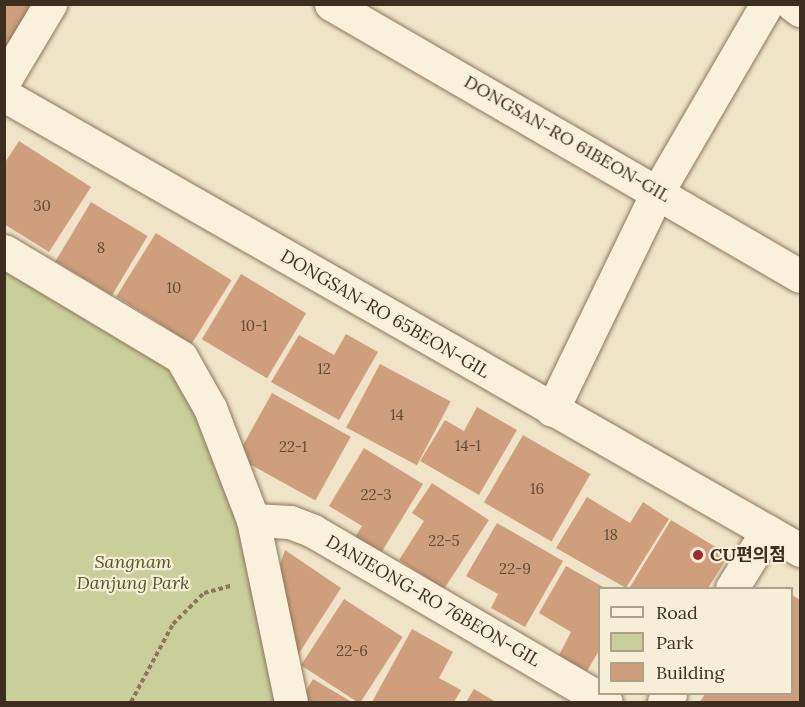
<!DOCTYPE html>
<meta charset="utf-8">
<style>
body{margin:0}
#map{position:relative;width:805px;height:707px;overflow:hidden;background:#f0e4c8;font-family:Lora,"Noto Sans KR",serif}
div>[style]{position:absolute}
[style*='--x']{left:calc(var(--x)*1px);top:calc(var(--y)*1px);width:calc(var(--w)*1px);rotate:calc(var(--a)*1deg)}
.green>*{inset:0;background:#c9cf9b}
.building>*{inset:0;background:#cf9f7d;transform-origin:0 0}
.path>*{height:4px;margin-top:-2px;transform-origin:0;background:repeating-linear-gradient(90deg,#8d765c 0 4.5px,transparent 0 7.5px)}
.roads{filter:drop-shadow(0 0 2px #8d765c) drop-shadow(0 0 2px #8d765c)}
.minor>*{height:33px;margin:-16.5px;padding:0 16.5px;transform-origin:16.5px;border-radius:16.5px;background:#faf1dc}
.dots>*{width:16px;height:16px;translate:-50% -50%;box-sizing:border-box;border:3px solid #f7eed8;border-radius:50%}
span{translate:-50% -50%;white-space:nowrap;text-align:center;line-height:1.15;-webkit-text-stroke:4.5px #f7eed8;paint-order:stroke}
.number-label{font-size:15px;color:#624a37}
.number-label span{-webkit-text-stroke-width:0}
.street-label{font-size:18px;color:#3d2e20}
.poi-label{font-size:18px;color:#3d2e20;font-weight:700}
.left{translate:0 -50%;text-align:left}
.park-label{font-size:18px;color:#4d5a26;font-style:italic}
.frame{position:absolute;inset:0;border:6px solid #3d2e20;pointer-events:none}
.legend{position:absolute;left:598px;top:587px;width:195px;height:108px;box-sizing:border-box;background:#f7eed8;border:2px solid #ada18e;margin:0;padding:8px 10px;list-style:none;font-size:18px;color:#3d2e20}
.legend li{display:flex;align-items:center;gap:12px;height:30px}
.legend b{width:30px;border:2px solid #ada18e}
</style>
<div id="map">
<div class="green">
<div style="clip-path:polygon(5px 251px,181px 357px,210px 408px,291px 702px,5px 702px)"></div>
</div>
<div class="building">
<div style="clip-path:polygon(4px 4px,33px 4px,4px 52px)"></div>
<div style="clip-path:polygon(19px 141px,91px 187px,49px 252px,4px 224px,4px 164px)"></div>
<div style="left:91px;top:202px;width:66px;height:69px;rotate:31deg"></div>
<div style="left:156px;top:233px;width:89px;height:75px;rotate:32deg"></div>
<div style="left:241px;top:274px;width:76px;height:76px;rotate:31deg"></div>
<div style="clip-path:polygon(346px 334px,378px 352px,339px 420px,271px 382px,299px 335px,334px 355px)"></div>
<div style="left:380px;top:364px;width:80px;height:72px;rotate:28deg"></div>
<div style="left:272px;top:393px;width:90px;height:73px;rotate:29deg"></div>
<div style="clip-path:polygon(477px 407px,517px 430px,479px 495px,420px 461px,445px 420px,464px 431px)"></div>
<div style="left:523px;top:435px;width:78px;height:78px;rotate:30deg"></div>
<div style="clip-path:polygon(364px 448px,423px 484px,381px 553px,355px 537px,362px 526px,329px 506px)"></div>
<div style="clip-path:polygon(432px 483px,489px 520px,444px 589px,399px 560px,424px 521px,412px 513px)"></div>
<div style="clip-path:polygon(587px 497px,630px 523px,643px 502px,669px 519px,626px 588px,556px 548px)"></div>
<div style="clip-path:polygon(671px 520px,729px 555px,708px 588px,633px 588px,630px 587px)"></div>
<div style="clip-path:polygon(497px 523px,563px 561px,525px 627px,491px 608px,498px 594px,466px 576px)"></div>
<div style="clip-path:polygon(285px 550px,341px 588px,296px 658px,280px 564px)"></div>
<div style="clip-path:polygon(566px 566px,605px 588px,600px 588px,600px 649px,587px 671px,559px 655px,571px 632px,539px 613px)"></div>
<div style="clip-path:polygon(792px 595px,800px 600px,800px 702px,700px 702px,705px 694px,792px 694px)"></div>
<div style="left:344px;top:599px;width:70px;height:79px;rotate:33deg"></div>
<div style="clip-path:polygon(412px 629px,453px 652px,439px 678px,461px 690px,454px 702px,372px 702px)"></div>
<div style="clip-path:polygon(313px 679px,352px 702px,299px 702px)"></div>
<div style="clip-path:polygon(474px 689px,496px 702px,466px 702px)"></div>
</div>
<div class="path">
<div style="--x:131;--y:702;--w:89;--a:-61.7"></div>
<div style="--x:173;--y:624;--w:44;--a:-45"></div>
<div style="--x:204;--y:593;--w:28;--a:-15"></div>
</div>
<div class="roads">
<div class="minor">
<div style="--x:331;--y:4;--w:542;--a:30.11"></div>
<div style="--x:792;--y:4;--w:10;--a:37"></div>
<div style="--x:4;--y:81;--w:90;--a:-59.1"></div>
<div style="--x:4;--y:95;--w:917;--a:29.75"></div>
<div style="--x:4;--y:251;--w:206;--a:30.9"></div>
<div style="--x:181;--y:357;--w:59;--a:60.4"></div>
<div style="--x:210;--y:408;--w:120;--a:69"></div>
<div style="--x:253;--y:520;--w:186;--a:78.2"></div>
<div style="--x:552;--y:410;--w:243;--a:-64.2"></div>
<div style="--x:658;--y:191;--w:216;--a:-59.8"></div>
<div style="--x:253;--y:520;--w:37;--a:3"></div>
<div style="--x:290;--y:522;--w:25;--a:21"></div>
<div style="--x:313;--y:531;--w:339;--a:30.3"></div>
<div style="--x:732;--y:588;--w:67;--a:-58.4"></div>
<div style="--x:664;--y:702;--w:10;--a:-53"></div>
</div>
</div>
<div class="dots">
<div style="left:698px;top:555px;background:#9e2a2b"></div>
</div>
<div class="number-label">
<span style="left:42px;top:206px">30</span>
<span style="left:101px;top:248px">8</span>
<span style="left:174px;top:288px">10</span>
<span style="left:254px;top:326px">10-1</span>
<span style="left:324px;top:369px">12</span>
<span style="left:397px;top:415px">14</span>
<span style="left:468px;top:446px">14-1</span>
<span style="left:293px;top:447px">22-1</span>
<span style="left:537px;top:489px">16</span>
<span style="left:376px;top:495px">22-3</span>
<span style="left:611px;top:535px">18</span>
<span style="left:444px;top:541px">22-5</span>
<span style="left:515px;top:569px">22-9</span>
<span style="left:352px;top:651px">22-6</span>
</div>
<div class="street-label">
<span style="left:567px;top:139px;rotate:30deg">DONGSAN-RO 61BEON-GIL</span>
<span style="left:385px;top:314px;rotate:30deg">DONGSAN-RO 65BEON-GIL</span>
<span style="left:433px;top:601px;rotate:30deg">DANJEONG-RO 76BEON-GIL</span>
</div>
<div class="poi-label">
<span class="left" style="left:710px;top:555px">CU편의점</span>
</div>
<div class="park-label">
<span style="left:133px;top:573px">Sangnam<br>Danjung Park</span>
</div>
<div class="frame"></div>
<ul class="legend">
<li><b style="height:8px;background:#faf1dc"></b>Road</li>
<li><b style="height:16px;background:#c9cf9b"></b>Park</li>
<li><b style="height:16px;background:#cf9f7d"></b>Building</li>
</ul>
</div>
